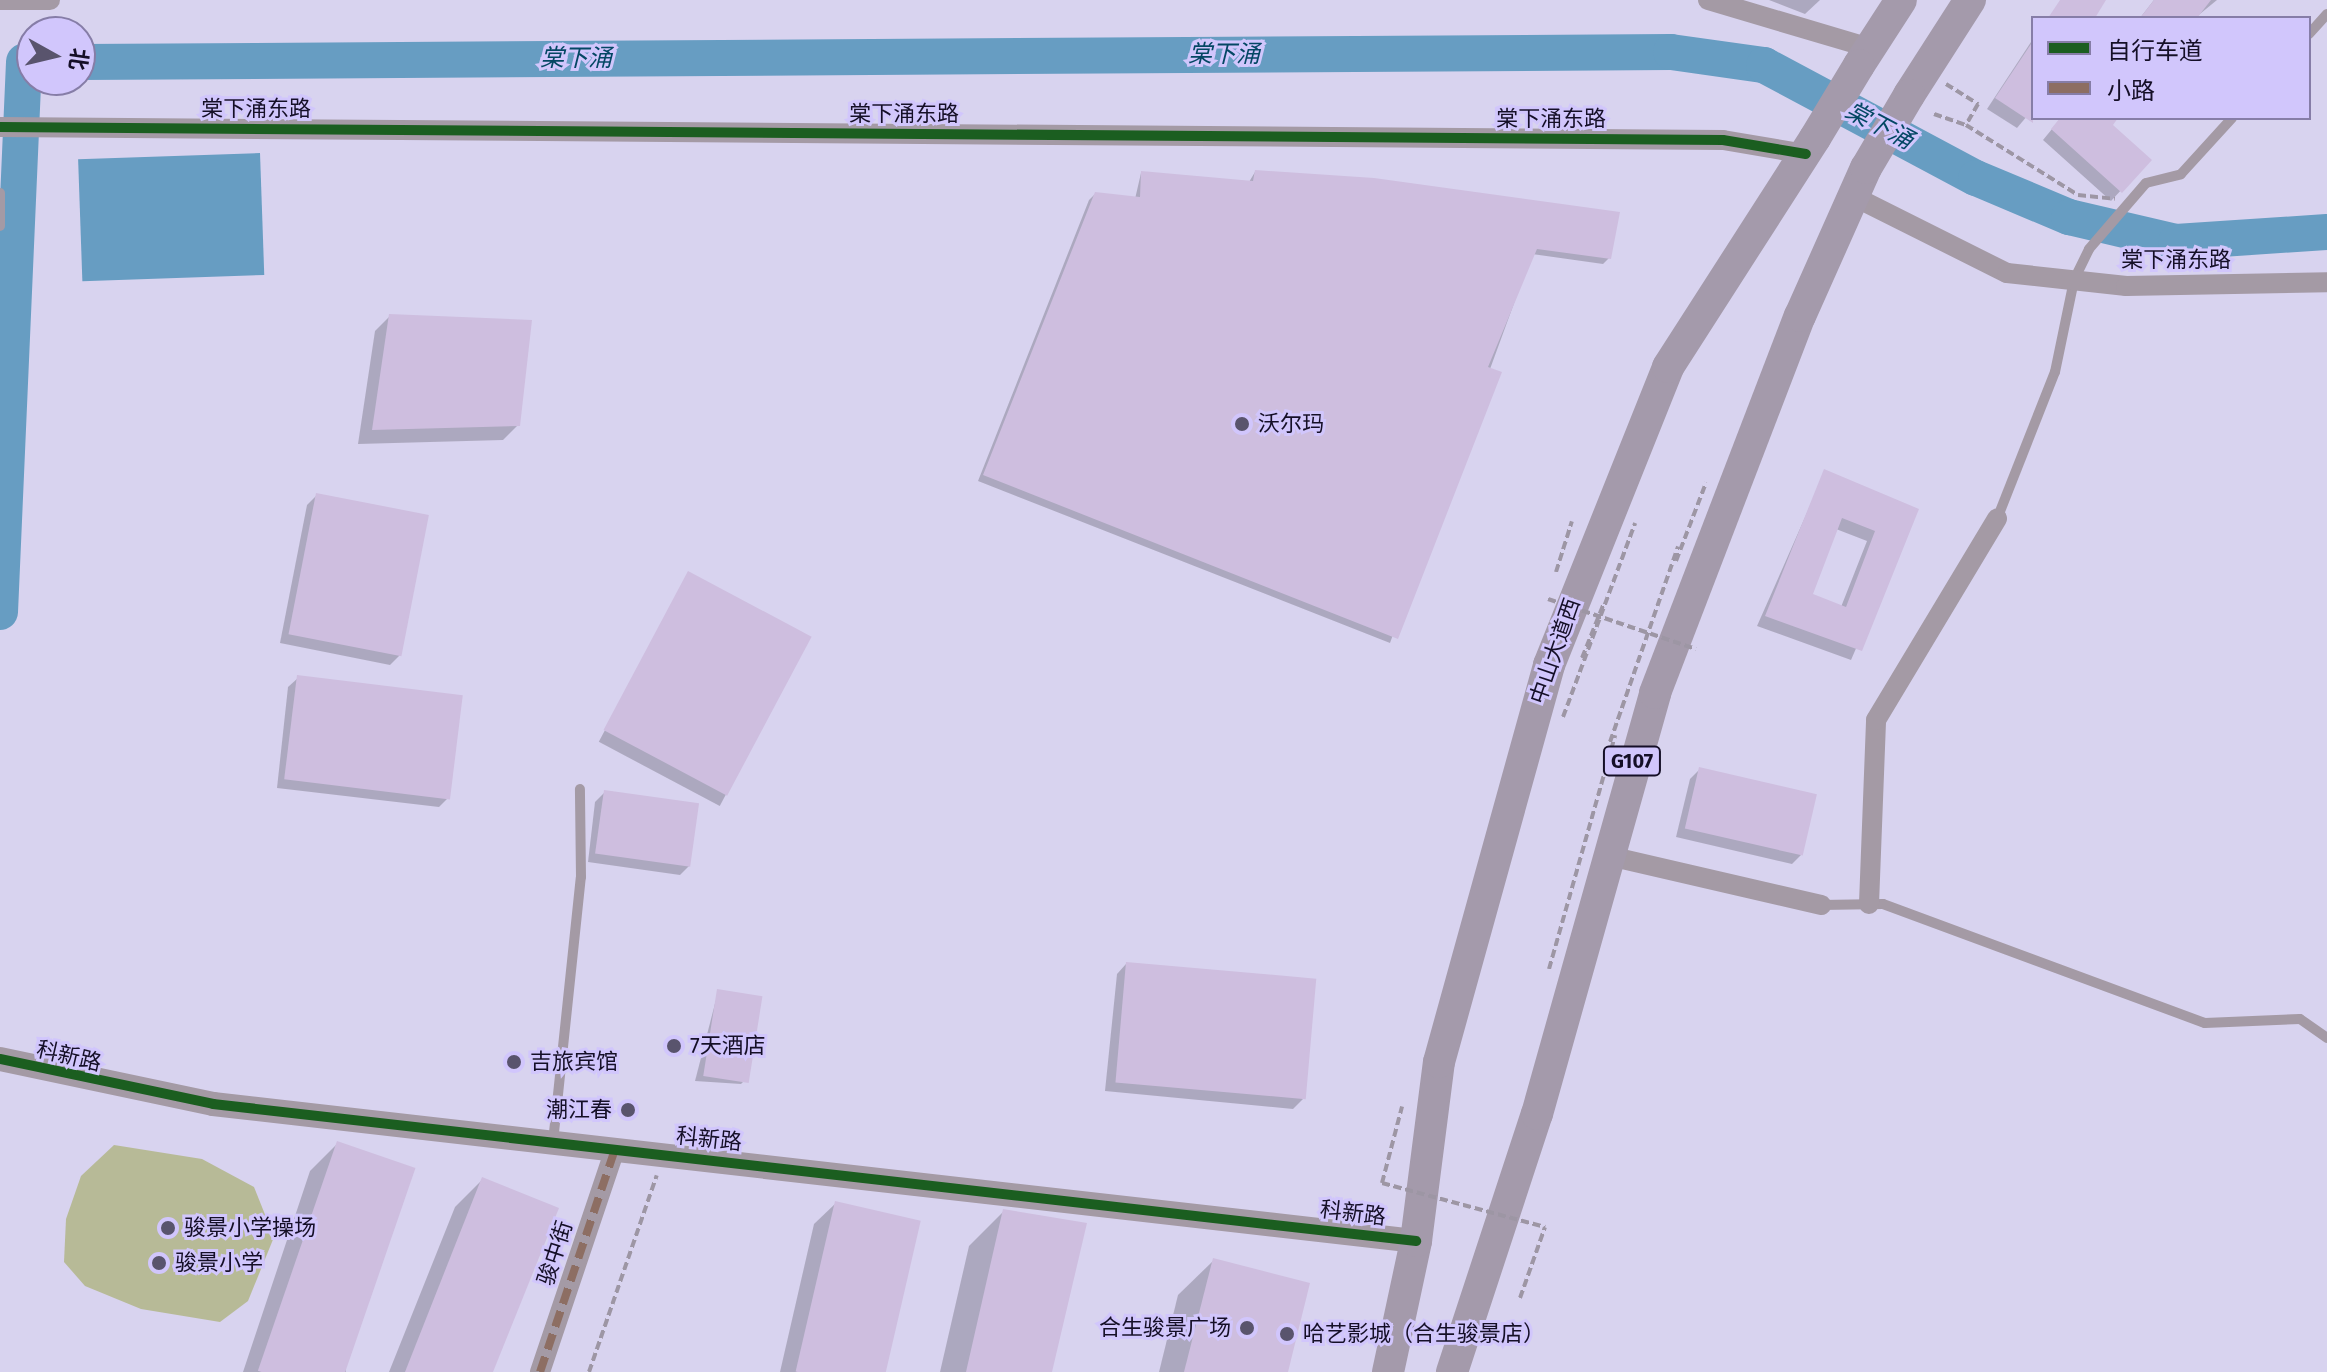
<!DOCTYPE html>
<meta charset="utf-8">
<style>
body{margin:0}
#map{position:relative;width:2327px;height:1372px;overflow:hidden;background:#d8d3ef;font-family:"Fira Sans","Noto Sans SC",sans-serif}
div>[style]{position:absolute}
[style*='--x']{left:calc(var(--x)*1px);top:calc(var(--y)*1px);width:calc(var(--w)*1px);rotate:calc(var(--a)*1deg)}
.green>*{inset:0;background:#b7ba97}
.water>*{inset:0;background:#679dc2;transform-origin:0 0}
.shadow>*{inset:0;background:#0003;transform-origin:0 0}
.river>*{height:36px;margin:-18px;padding:0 18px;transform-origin:18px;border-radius:18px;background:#679dc2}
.building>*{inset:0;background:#cebedf;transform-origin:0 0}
.path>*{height:4px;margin-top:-2px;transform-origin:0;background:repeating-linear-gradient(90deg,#9d96a4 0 8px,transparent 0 12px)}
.service>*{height:10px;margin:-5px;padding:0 5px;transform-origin:5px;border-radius:5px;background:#a49aa5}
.minor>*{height:20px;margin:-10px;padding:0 10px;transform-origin:10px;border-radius:10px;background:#a49aa5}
.tertiary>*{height:24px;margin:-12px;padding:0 12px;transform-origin:12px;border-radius:12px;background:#a49aa5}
.trunk>*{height:32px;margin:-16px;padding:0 16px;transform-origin:16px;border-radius:16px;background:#a49aab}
.path-bridge>*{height:4px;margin-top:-2px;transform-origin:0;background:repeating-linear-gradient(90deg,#9d96a4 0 8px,transparent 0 12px)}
.trunk-bridge>*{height:32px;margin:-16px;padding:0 16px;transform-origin:16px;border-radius:16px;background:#a49aab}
.quiet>*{height:8px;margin-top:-4px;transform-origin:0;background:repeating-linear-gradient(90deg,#8d6e63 0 16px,transparent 0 24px)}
.cycleway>*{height:10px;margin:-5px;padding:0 5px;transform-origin:5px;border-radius:5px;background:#1b5e20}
.dots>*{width:22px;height:22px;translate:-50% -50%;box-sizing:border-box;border:4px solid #d1c6fc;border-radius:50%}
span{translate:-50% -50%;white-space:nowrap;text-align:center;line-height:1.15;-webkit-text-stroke:6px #d1c6fc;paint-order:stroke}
.shield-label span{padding:2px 6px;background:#d1c6fc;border:2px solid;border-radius:6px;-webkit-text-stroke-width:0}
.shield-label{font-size:20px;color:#150f27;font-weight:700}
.street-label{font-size:22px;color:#150f27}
.poi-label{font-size:22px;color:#150f27}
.left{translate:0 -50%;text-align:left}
.right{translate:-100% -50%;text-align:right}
.water-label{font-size:24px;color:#044764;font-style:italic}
.legend{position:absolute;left:2031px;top:16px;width:280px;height:104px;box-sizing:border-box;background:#d1c6fc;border:2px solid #867da7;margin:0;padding:10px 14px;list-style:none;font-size:24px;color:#150f27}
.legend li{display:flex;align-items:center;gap:16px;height:40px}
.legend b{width:40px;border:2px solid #867da7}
.north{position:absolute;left:16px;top:16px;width:80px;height:80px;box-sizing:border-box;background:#d1c6fc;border:2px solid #867da7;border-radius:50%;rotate:98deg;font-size:22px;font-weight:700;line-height:32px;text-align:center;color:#150f27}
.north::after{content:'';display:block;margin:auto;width:28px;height:36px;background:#59546d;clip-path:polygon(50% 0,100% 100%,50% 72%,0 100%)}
</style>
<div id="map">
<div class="green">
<div style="clip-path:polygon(114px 1145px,202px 1159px,254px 1187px,274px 1237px,248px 1301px,220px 1322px,141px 1309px,85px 1286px,64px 1262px,66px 1219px,81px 1176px)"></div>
</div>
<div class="water">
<div style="left:260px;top:153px;width:122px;height:182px;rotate:88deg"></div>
</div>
<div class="shadow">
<div style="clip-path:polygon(1769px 0,1820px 0,1805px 14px)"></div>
<div style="clip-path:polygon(2154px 0,2217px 0,2195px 18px,2140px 18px)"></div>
<div style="clip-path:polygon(2033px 39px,2033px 109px,2017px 128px,1987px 109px)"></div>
<div style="clip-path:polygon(2061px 118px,2116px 118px,2110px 125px,2149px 160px,2111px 201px,2043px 140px)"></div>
<div style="clip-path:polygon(1255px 172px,1609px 258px,1603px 264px,1532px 254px,1390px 643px,978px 481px,1089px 200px,1095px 194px,1135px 199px,1141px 173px,1249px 182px)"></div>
<div style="clip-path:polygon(390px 316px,518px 425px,503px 440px,358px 444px,375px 331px)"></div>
<div style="clip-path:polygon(evenodd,1825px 472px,1916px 510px,1851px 660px,1757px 626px,1825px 472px,1836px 529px,1867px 541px,1841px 607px,1810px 595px,1836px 529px)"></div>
<div style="clip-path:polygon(317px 495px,400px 655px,390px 665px,280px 643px,307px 505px)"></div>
<div style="left:688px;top:574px;width:137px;height:190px;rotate:28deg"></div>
<div style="clip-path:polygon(298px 678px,449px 797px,439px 807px,277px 788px,288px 687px)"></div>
<div style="clip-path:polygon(1700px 769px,1802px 854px,1792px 864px,1676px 837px,1690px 779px)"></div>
<div style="clip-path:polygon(604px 793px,690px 865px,680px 875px,588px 862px,595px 802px)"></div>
<div style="clip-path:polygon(1126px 964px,1303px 1099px,1293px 1109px,1105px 1091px,1117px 974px)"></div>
<div style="clip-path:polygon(718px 992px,748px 1077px,741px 1084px,695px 1081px)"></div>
<div style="clip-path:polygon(338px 1143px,346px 1372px,243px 1372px,310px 1171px)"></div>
<div style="clip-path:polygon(483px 1179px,491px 1372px,389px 1372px,455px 1207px)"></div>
<div style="clip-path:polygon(836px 1203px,884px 1372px,780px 1372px,814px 1224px)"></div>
<div style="clip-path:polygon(1004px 1211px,1050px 1372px,940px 1372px,969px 1246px)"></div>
<div style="clip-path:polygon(1213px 1261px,1286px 1372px,1159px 1372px,1178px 1295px)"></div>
</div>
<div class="river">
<div style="--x:80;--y:62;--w:1591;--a:-0.36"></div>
<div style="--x:1671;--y:52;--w:94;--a:8"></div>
<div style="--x:1764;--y:65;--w:240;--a:28.1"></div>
<div style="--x:1976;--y:178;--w:101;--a:22.8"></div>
<div style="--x:2069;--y:217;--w:110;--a:13.2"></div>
<div style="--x:2176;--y:242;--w:151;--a:-3.8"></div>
<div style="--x:0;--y:612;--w:551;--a:-87.5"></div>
</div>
<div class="building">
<div style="clip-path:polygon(2060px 0,2106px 0,2095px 18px,2048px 18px)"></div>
<div style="clip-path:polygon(2154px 0,2211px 0,2197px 18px,2140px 18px)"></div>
<div style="clip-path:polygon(2033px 41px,2033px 123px,1995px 98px)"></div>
<div style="clip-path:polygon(2060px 118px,2118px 118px,2113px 125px,2152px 160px,2122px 193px,2051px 129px)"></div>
<div style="clip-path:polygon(1255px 170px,1374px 178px,1620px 212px,1611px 259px,1537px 249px,1488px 367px,1502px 372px,1398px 639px,983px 475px,1095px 192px,1140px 197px,1141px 171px,1253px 181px)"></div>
<div style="clip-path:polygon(389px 314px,532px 320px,520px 426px,372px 430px)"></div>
<div style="clip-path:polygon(evenodd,1824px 469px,1919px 509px,1862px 651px,1765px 616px,1824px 469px,1842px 518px,1875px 531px,1846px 607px,1813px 594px,1842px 518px)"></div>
<div style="left:316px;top:493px;width:115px;height:144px;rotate:11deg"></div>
<div style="left:688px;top:571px;width:140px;height:180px;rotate:28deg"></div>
<div style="left:297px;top:675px;width:167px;height:105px;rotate:7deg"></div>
<div style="left:1699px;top:767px;width:121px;height:63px;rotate:13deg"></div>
<div style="left:604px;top:790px;width:96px;height:64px;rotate:8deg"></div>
<div style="left:1126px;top:962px;width:191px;height:121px;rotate:5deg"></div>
<div style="left:717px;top:989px;width:46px;height:88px;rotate:9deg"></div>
<div style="left:337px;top:1141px;width:83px;height:243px;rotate:19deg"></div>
<div style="clip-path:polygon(482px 1177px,559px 1208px,493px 1372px,405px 1372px)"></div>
<div style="left:835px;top:1201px;width:88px;height:175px;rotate:13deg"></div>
<div style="clip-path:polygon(1003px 1209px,1087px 1223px,1052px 1372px,966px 1372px)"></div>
<div style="clip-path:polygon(1213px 1258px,1310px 1283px,1288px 1372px,1184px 1372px)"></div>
</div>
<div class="path">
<div style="--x:1946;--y:84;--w:38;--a:32"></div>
<div style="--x:1978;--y:104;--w:24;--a:120"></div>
<div style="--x:1966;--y:125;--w:132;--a:32"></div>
<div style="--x:2078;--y:195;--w:37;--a:6"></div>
<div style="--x:1934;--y:114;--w:34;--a:19"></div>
<div style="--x:1676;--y:561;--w:84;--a:-69"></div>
<div style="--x:1556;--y:572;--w:53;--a:-72.6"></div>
<div style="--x:1582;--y:658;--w:59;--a:-68.2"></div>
<div style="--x:1563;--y:717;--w:207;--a:-69.6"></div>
<div style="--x:1610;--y:742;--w:207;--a:-70.8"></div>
<div style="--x:1549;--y:969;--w:243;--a:-74.2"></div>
<div style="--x:1382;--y:1183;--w:79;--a:-75.3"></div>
<div style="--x:1520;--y:1298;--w:75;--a:-70.6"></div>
<div style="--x:589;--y:1372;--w:208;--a:-71"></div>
</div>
<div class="service">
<div style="--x:2309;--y:34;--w:27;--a:-48"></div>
<div style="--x:0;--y:193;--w:33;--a:90"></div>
<div style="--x:1997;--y:519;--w:158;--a:-68.5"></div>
<div style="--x:2055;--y:372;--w:94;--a:-78.3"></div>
<div style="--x:2074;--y:280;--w:34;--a:-64"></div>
<div style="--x:2089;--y:249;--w:87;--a:-49.2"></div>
<div style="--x:2146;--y:183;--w:36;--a:-14"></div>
<div style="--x:2181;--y:174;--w:76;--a:-47.7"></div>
<div style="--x:1821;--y:905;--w:62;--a:-0.9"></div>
<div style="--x:1883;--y:904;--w:343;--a:20.3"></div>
<div style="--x:2205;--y:1023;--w:95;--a:-2.4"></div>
<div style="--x:2300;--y:1019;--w:33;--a:35"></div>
<div style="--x:553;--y:1142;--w:266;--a:-84"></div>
<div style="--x:581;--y:877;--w:88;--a:-90.7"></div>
</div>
<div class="minor">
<div style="--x:0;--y:0;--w:50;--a:0"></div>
<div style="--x:1708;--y:0;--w:169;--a:16.5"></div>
<div style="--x:0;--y:127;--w:1723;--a:0.43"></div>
<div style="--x:1723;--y:140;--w:84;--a:9.6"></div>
<div style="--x:1853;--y:196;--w:172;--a:26.6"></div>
<div style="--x:2007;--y:273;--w:120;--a:6.2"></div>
<div style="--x:2126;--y:286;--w:201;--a:-1.1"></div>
<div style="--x:1605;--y:855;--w:222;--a:13"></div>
<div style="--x:1869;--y:904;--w:184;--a:-87.8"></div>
<div style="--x:1876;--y:720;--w:235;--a:-59"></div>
<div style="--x:540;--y:1372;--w:235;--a:-71.4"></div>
</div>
<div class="tertiary">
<div style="--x:0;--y:1059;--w:218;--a:11.9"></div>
<div style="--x:213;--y:1104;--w:1211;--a:6.5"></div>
</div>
<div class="trunk">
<div style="--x:1859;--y:65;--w:77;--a:-57.1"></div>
<div style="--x:1909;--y:95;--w:113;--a:-57.3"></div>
<div style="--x:1388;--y:1372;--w:134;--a:-77.9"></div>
<div style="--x:1416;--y:1241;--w:180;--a:-82.7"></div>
<div style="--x:1439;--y:1062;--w:412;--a:-74.5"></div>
<div style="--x:1549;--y:665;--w:321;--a:-68.2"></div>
<div style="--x:1668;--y:367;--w:272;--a:-57.3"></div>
<div style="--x:1452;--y:1372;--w:272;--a:-71.8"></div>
<div style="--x:1537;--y:1114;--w:437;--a:-74.3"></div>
<div style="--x:1655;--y:693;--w:404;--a:-69"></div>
<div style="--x:1800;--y:316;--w:162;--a:-66"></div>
</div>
<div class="path-bridge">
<div style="--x:1548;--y:599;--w:156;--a:18.7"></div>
<div style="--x:1382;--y:1183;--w:169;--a:15.1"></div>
</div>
<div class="trunk-bridge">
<div style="--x:1815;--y:138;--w:85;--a:-58.9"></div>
<div style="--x:1866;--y:168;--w:85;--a:-59.5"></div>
</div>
<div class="quiet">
<div style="--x:540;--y:1372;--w:235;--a:-71.4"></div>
</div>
<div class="cycleway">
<div style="--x:0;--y:127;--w:1723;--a:0.43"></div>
<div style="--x:1723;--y:140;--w:84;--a:9.6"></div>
<div style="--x:0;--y:1059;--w:218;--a:11.9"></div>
<div style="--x:213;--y:1104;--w:1211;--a:6.5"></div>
</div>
<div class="dots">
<div style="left:1242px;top:424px;background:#59546d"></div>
<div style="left:674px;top:1046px;background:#59546d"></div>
<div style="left:514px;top:1062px;background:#59546d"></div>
<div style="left:628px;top:1110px;background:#59546d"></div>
<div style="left:168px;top:1228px;background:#59546d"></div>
<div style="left:159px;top:1263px;background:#59546d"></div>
<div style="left:1247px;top:1328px;background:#59546d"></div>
<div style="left:1287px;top:1334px;background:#59546d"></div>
</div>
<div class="shield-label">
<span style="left:1632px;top:761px">G107</span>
</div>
<div class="street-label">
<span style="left:256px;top:109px">棠下涌东路</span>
<span style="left:904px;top:114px">棠下涌东路</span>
<span style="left:1551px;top:119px">棠下涌东路</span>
<span style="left:2176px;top:260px">棠下涌东路</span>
<span style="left:1555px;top:651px;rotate:-71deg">中山大道西</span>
<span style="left:69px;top:1056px;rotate:13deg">科新路</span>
<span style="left:709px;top:1139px;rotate:6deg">科新路</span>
<span style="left:1353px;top:1213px;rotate:7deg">科新路</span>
<span style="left:555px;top:1253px;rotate:-72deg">骏中街</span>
</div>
<div class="poi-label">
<span class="left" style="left:1258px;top:424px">沃尔玛</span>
<span class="left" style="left:690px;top:1046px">7天酒店</span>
<span class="left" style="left:530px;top:1062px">吉旅宾馆</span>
<span class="right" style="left:612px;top:1110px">潮江春</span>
<span class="left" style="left:184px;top:1228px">骏景小学操场</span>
<span class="left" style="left:175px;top:1263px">骏景小学</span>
<span class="right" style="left:1231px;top:1328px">合生骏景广场</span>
<span class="left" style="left:1303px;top:1334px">哈艺影城（合生骏景店）</span>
</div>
<div class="water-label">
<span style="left:1224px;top:55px">棠下涌</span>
<span style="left:576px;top:59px">棠下涌</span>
<span style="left:1879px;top:126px;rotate:28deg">棠下涌</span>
</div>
<ul class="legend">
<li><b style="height:10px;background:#1b5e20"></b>自行车道</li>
<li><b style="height:10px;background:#8d6e63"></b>小路</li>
</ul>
<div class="north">北</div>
</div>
